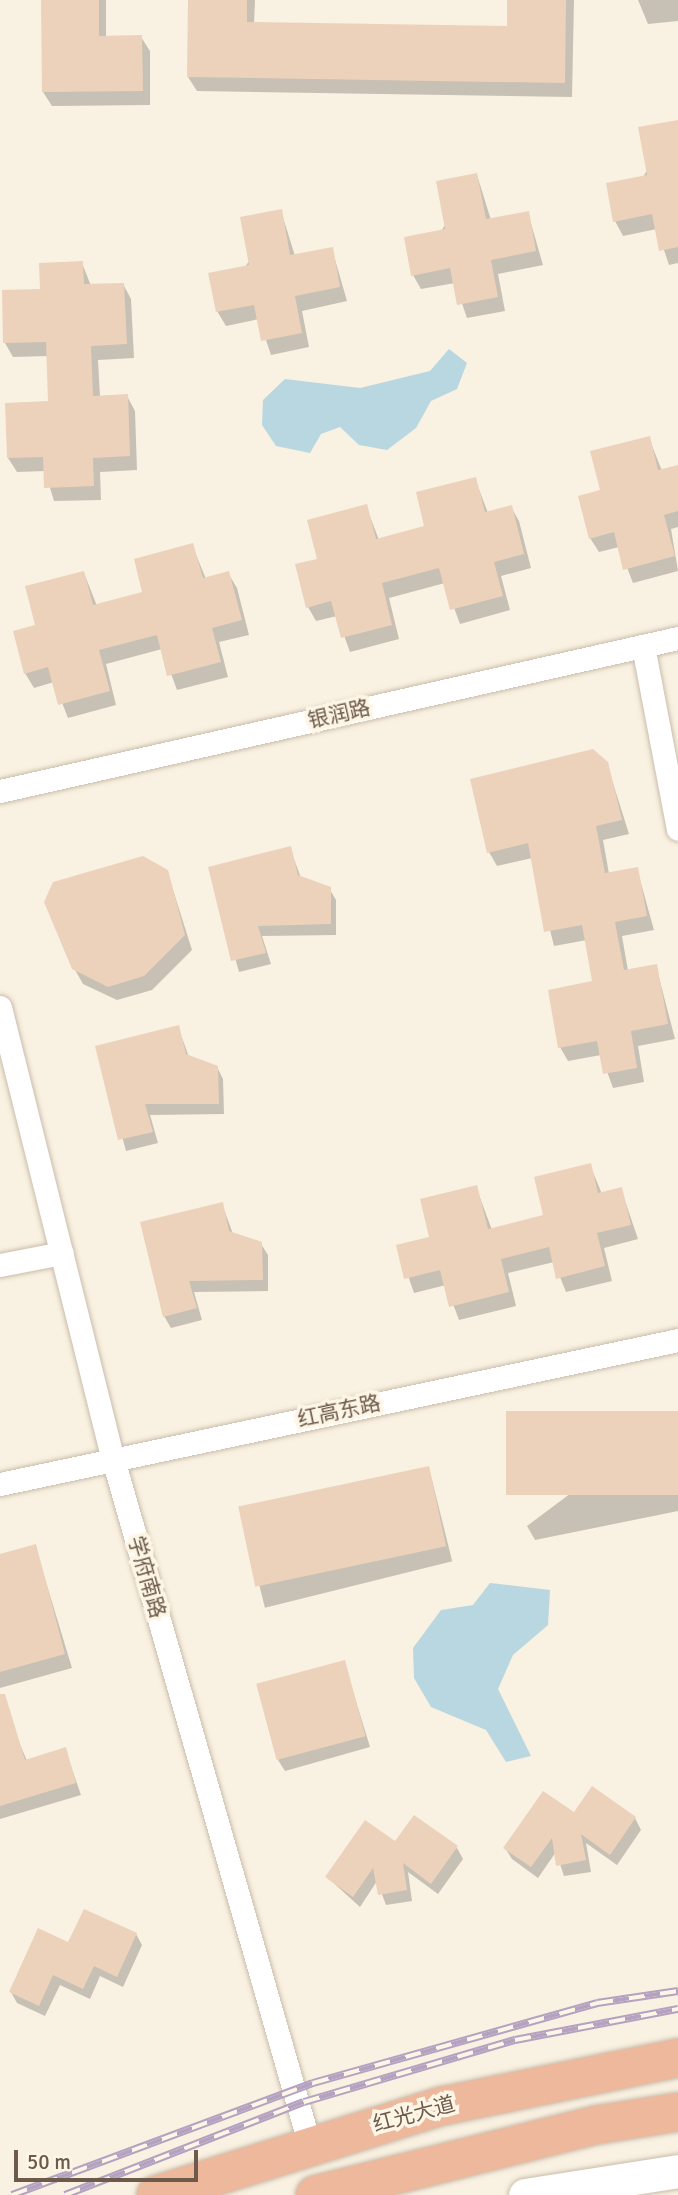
<!DOCTYPE html>
<meta charset="utf-8">
<style>
body{margin:0}
#map{position:relative;width:678px;height:2195px;overflow:hidden;background:#f9f1e1;font-family:Signika,"Noto Sans SC",sans-serif}
div>[style]{position:absolute}
[style*='--x']{left:calc(var(--x)*1px);top:calc(var(--y)*1px);width:calc(var(--w)*1px);rotate:calc(var(--a)*1deg)}
.water>*{inset:0;background:#b8d7e0}
.shadow>*{inset:0;background:#0003;transform-origin:0 0}
.building>*{inset:0;background:#ecd2bb;transform-origin:0 0}
.roads{filter:drop-shadow(0 0 2px #cabcac) drop-shadow(0 0 2px #cabcac)}
.street>*{height:23px;margin:-11.5px;padding:0 11.5px;transform-origin:11.5px;border-radius:11.5px;background:#fff}
.secondary>*{height:33px;margin:-16.5px;padding:0 16.5px;transform-origin:16.5px;border-radius:16.5px;background:#fff}
.highway>*{height:38px;margin:-19px;padding:0 19px;transform-origin:19px;border-radius:19px;background:#eeb89d}
.rail>*{height:8px;margin-top:-4px;transform-origin:0;background:repeating-linear-gradient(90deg,#fdf6e6 0 16px,#b4a2c0 0 32px);box-sizing:border-box;border-block:2px solid #b4a2c0}
span{translate:-50% -50%;white-space:nowrap;text-align:center;line-height:1.15;-webkit-text-stroke:7px #fdf6e6;paint-order:stroke}
.street-label{font-size:21px;color:#6d5a4b}
.scale{position:absolute;left:14px;top:2150px;width:184px;height:32px;box-sizing:border-box;border:4px solid #6d5a4b;border-top:0;padding-left:9px;font-size:21px;line-height:24px;white-space:nowrap;color:#6d5a4b;-webkit-text-stroke:5px #fdf6e6;paint-order:stroke}
</style>
<div id="map">
<div class="water">
<div style="clip-path:polygon(449px 349px,467px 363px,457px 389px,431px 401px,416px 428px,387px 450px,359px 445px,340px 427px,321px 434px,310px 453px,276px 446px,262px 425px,263px 400px,285px 379px,360px 388px,430px 371px)"></div>
<div style="clip-path:polygon(490px 1583px,550px 1590px,548px 1625px,513px 1655px,498px 1689px,531px 1756px,506px 1762px,486px 1730px,431px 1707px,414px 1678px,413px 1648px,441px 1610px,473px 1605px)"></div>
</div>
<div class="shadow">
<div style="clip-path:polygon(43px 0,106px 0,106px 38px,141px 37px,150px 51px,150px 105px,52px 106px,43px 92px)"></div>
<div style="clip-path:polygon(190px 0,255px 0,254px 24px,508px 28px,509px 0,574px 0,572px 97px,197px 91px,188px 77px)"></div>
<div style="clip-path:polygon(638px 0,678px 0,678px 21px,648px 24px)"></div>
<div style="clip-path:polygon(678px 122px,678px 263px,669px 265px,657px 229px,623px 236px,615px 221px)"></div>
<div style="clip-path:polygon(477px 175px,491px 220px,528px 213px,543px 265px,498px 274px,505px 311px,467px 318px,455px 283px,421px 289px,413px 275px)"></div>
<div style="clip-path:polygon(281px 211px,295px 256px,332px 249px,347px 301px,302px 311px,309px 347px,271px 355px,259px 319px,226px 326px,217px 311px)"></div>
<div style="clip-path:polygon(82px 263px,91px 286px,123px 284px,131px 299px,134px 358px,98px 360px,100px 397px,127px 396px,135px 411px,137px 470px,100px 472px,101px 500px,54px 501px,45px 471px,17px 472px,8px 458px,50px 403px,48px 356px,13px 357px,5px 343px,42px 290px)"></div>
<div style="clip-path:polygon(649px 438px,662px 471px,678px 467px,678px 527px,671px 529px,678px 571px,633px 583px,619px 547px,599px 552px,590px 538px,602px 491px)"></div>
<div style="clip-path:polygon(475px 479px,488px 513px,511px 507px,519px 521px,531px 568px,501px 576px,510px 610px,460px 624px,445px 583px,389px 598px,399px 639px,350px 652px,337px 616px,316px 621px,308px 607px,319px 560px,366px 506px,379px 540px,427px 527px)"></div>
<div style="clip-path:polygon(192px 545px,206px 579px,228px 573px,237px 588px,249px 635px,219px 642px,228px 677px,177px 690px,162px 649px,106px 664px,116px 705px,68px 718px,54px 682px,34px 688px,25px 673px,37px 626px,84px 573px,97px 606px,144px 593px)"></div>
<div style="clip-path:polygon(607px 764px,629px 834px,603px 840px,609px 874px,637px 869px,654px 930px,622px 936px,628px 971px,656px 966px,675px 1039px,638px 1046px,644px 1082px,613px 1088px,601px 1055px,568px 1061px,560px 1047px,595px 983px,587px 940px,554px 946px,532px 858px,497px 866px,489px 852px)"></div>
<div style="clip-path:polygon(290px 848px,301px 878px,329px 888px,336px 900px,336px 935px,262px 936px,271px 964px,239px 972px,210px 868px)"></div>
<div style="clip-path:polygon(167px 871px,192px 950px,152px 990px,117px 1000px,83px 984px,74px 968px)"></div>
<div style="clip-path:polygon(178px 1027px,189px 1057px,217px 1067px,223px 1079px,224px 1114px,150px 1115px,158px 1143px,126px 1151px,98px 1047px)"></div>
<div style="clip-path:polygon(590px 1165px,602px 1194px,621px 1189px,638px 1239px,604px 1248px,612px 1281px,566px 1292px,554px 1262px,508px 1273px,516px 1306px,459px 1320px,446px 1285px,414px 1293px,398px 1247px,431px 1238px,476px 1187px,492px 1230px,545px 1216px)"></div>
<div style="clip-path:polygon(222px 1204px,233px 1234px,261px 1244px,268px 1255px,268px 1291px,194px 1292px,202px 1320px,171px 1328px,164px 1316px)"></div>
<div style="clip-path:polygon(678px 1413px,678px 1511px,535px 1540px,527px 1526px)"></div>
<div style="left:429px;top:1468px;width:96px;height:193px;rotate:76deg"></div>
<div style="clip-path:polygon(35px 1546px,72px 1668px,0 1688px,0 1556px)"></div>
<div style="clip-path:polygon(344px 1662px,370px 1747px,285px 1771px,278px 1760px)"></div>
<div style="clip-path:polygon(14px 1730px,27px 1761px,65px 1749px,81px 1795px,0 1819px,0 1734px)"></div>
<div style="clip-path:polygon(574px 1815px,635px 1818px,641px 1830px,617px 1865px,586px 1843px,591px 1872px,564px 1876px,556px 1852px,538px 1878px,512px 1859px,505px 1848px)"></div>
<div style="clip-path:polygon(457px 1848px,463px 1859px,438px 1894px,408px 1872px,412px 1901px,386px 1905px,377px 1881px,360px 1907px,327px 1877px)"></div>
<div style="clip-path:polygon(136px 1934px,142px 1945px,123px 1987px,100px 1976px,90px 1999px,60px 1985px,45px 2016px,17px 2003px,11px 1992px,69px 1945px)"></div>
</div>
<div class="building">
<div style="clip-path:polygon(41px 0,99px 0,99px 36px,142px 35px,143px 91px,42px 92px)"></div>
<div style="clip-path:polygon(188px 0,247px 0,247px 22px,507px 26px,507px 0,566px 0,565px 83px,187px 77px)"></div>
<div style="clip-path:polygon(678px 120px,678px 247px,659px 251px,652px 214px,613px 222px,606px 183px,647px 175px,638px 127px)"></div>
<div style="clip-path:polygon(477px 173px,486px 219px,529px 211px,536px 251px,491px 260px,498px 297px,457px 305px,450px 268px,411px 276px,404px 237px,445px 229px,436px 181px)"></div>
<div style="clip-path:polygon(282px 209px,290px 255px,333px 247px,340px 287px,295px 296px,302px 333px,261px 341px,254px 305px,216px 312px,208px 273px,249px 265px,240px 217px)"></div>
<div style="clip-path:polygon(83px 261px,84px 284px,124px 283px,127px 344px,91px 346px,93px 396px,128px 394px,130px 456px,93px 458px,94px 486px,44px 488px,43px 457px,7px 458px,5px 403px,48px 401px,46px 342px,3px 343px,2px 290px,40px 289px,39px 263px)"></div>
<div style="clip-path:polygon(650px 436px,658px 470px,678px 465px,678px 511px,664px 515px,675px 556px,623px 570px,614px 532px,589px 539px,578px 496px,600px 490px,590px 451px)"></div>
<div style="clip-path:polygon(476px 477px,485px 512px,512px 505px,524px 554px,494px 562px,503px 596px,450px 610px,439px 568px,382px 583px,392px 625px,341px 638px,331px 601px,306px 608px,295px 564px,317px 559px,307px 520px,367px 504px,376px 539px,424px 526px,416px 492px)"></div>
<div style="clip-path:polygon(193px 543px,203px 578px,229px 571px,242px 620px,212px 628px,221px 662px,167px 676px,157px 635px,99px 650px,110px 691px,58px 705px,48px 667px,24px 674px,13px 631px,35px 625px,25px 586px,84px 571px,93px 605px,142px 592px,134px 559px)"></div>
<div style="clip-path:polygon(593px 749px,608px 762px,622px 820px,596px 826px,605px 873px,638px 867px,647px 916px,615px 922px,624px 970px,657px 964px,668px 1024px,631px 1031px,637px 1068px,603px 1074px,597px 1041px,558px 1048px,548px 990px,592px 981px,582px 925px,544px 932px,528px 843px,487px 853px,470px 779px)"></div>
<div style="clip-path:polygon(291px 846px,298px 875px,331px 887px,331px 924px,258px 926px,266px 953px,231px 961px,208px 867px)"></div>
<div style="clip-path:polygon(143px 856px,168px 870px,185px 935px,144px 976px,108px 987px,72px 969px,44px 902px,53px 882px)"></div>
<div style="clip-path:polygon(179px 1025px,186px 1054px,218px 1066px,219px 1104px,145px 1104px,153px 1132px,118px 1140px,95px 1046px)"></div>
<div style="clip-path:polygon(591px 1163px,598px 1193px,622px 1187px,631px 1225px,597px 1233px,605px 1266px,556px 1279px,549px 1247px,501px 1259px,509px 1292px,449px 1307px,440px 1270px,404px 1279px,396px 1245px,429px 1237px,420px 1199px,477px 1185px,488px 1229px,543px 1215px,534px 1177px)"></div>
<div style="clip-path:polygon(223px 1202px,229px 1231px,262px 1242px,263px 1280px,189px 1281px,197px 1308px,163px 1317px,140px 1222px)"></div>
<div style="left:678px;top:1411px;width:84px;height:172px;rotate:90deg"></div>
<div style="left:429px;top:1466px;width:82px;height:195px;rotate:78deg"></div>
<div style="clip-path:polygon(36px 1544px,65px 1654px,0 1672px,0 1554px)"></div>
<div style="left:345px;top:1660px;width:79px;height:92px;rotate:75deg"></div>
<div style="clip-path:polygon(0 1694px,5px 1694px,25px 1760px,66px 1747px,76px 1783px,0 1806px)"></div>
<div style="clip-path:polygon(592px 1786px,636px 1817px,610px 1855px,581px 1834px,586px 1860px,556px 1866px,552px 1838px,531px 1867px,503px 1848px,543px 1791px,574px 1812px)"></div>
<div style="clip-path:polygon(414px 1815px,458px 1846px,431px 1884px,403px 1863px,407px 1890px,378px 1895px,373px 1868px,353px 1897px,325px 1877px,365px 1820px,395px 1841px)"></div>
<div style="clip-path:polygon(84px 1909px,137px 1933px,117px 1977px,94px 1966px,83px 1989px,53px 1975px,39px 2006px,9px 1992px,38px 1928px,68px 1942px)"></div>
</div>
<div class="roads">
<div class="street">
<div style="--x:643;--y:646;--w:186;--a:79.2"></div>
<div style="--x:0;--y:791;--w:695;--a:-12.72"></div>
<div style="--x:0;--y:1007;--w:466;--a:76"></div>
<div style="--x:113;--y:1459;--w:712;--a:74.01"></div>
<div style="--x:0;--y:1265;--w:63;--a:-11"></div>
<div style="--x:0;--y:1484;--w:693;--a:-11.99"></div>
</div>
<div class="secondary">
<div style="--x:525;--y:2195;--w:155;--a:-8.9"></div>
</div>
<div class="highway">
<div style="--x:156;--y:2195;--w:300;--a:-17.3"></div>
<div style="--x:442;--y:2106;--w:241;--a:-11.5"></div>
<div style="--x:315;--y:2195;--w:290;--a:-14"></div>
<div style="--x:596;--y:2125;--w:83;--a:-9"></div>
</div>
</div>
<div class="rail">
<div style="--x:12;--y:2195;--w:321;--a:-20.4"></div>
<div style="--x:313;--y:2083;--w:295;--a:-15.7"></div>
<div style="--x:597;--y:2003;--w:82;--a:-8.4"></div>
<div style="--x:65;--y:2195;--w:256;--a:-21.3"></div>
<div style="--x:304;--y:2102;--w:220;--a:-16.4"></div>
<div style="--x:515;--y:2040;--w:166;--a:-10.8"></div>
</div>
<div class="street-label">
<span style="left:339px;top:714px;rotate:-13deg">银润路</span>
<span style="left:339px;top:1411px;rotate:-12deg">红高东路</span>
<span style="left:147px;top:1577px;rotate:74deg">学府南路</span>
<span style="left:414px;top:2114px;rotate:-15deg">红光大道</span>
</div>
<div class="scale">50 m</div>
</div>
